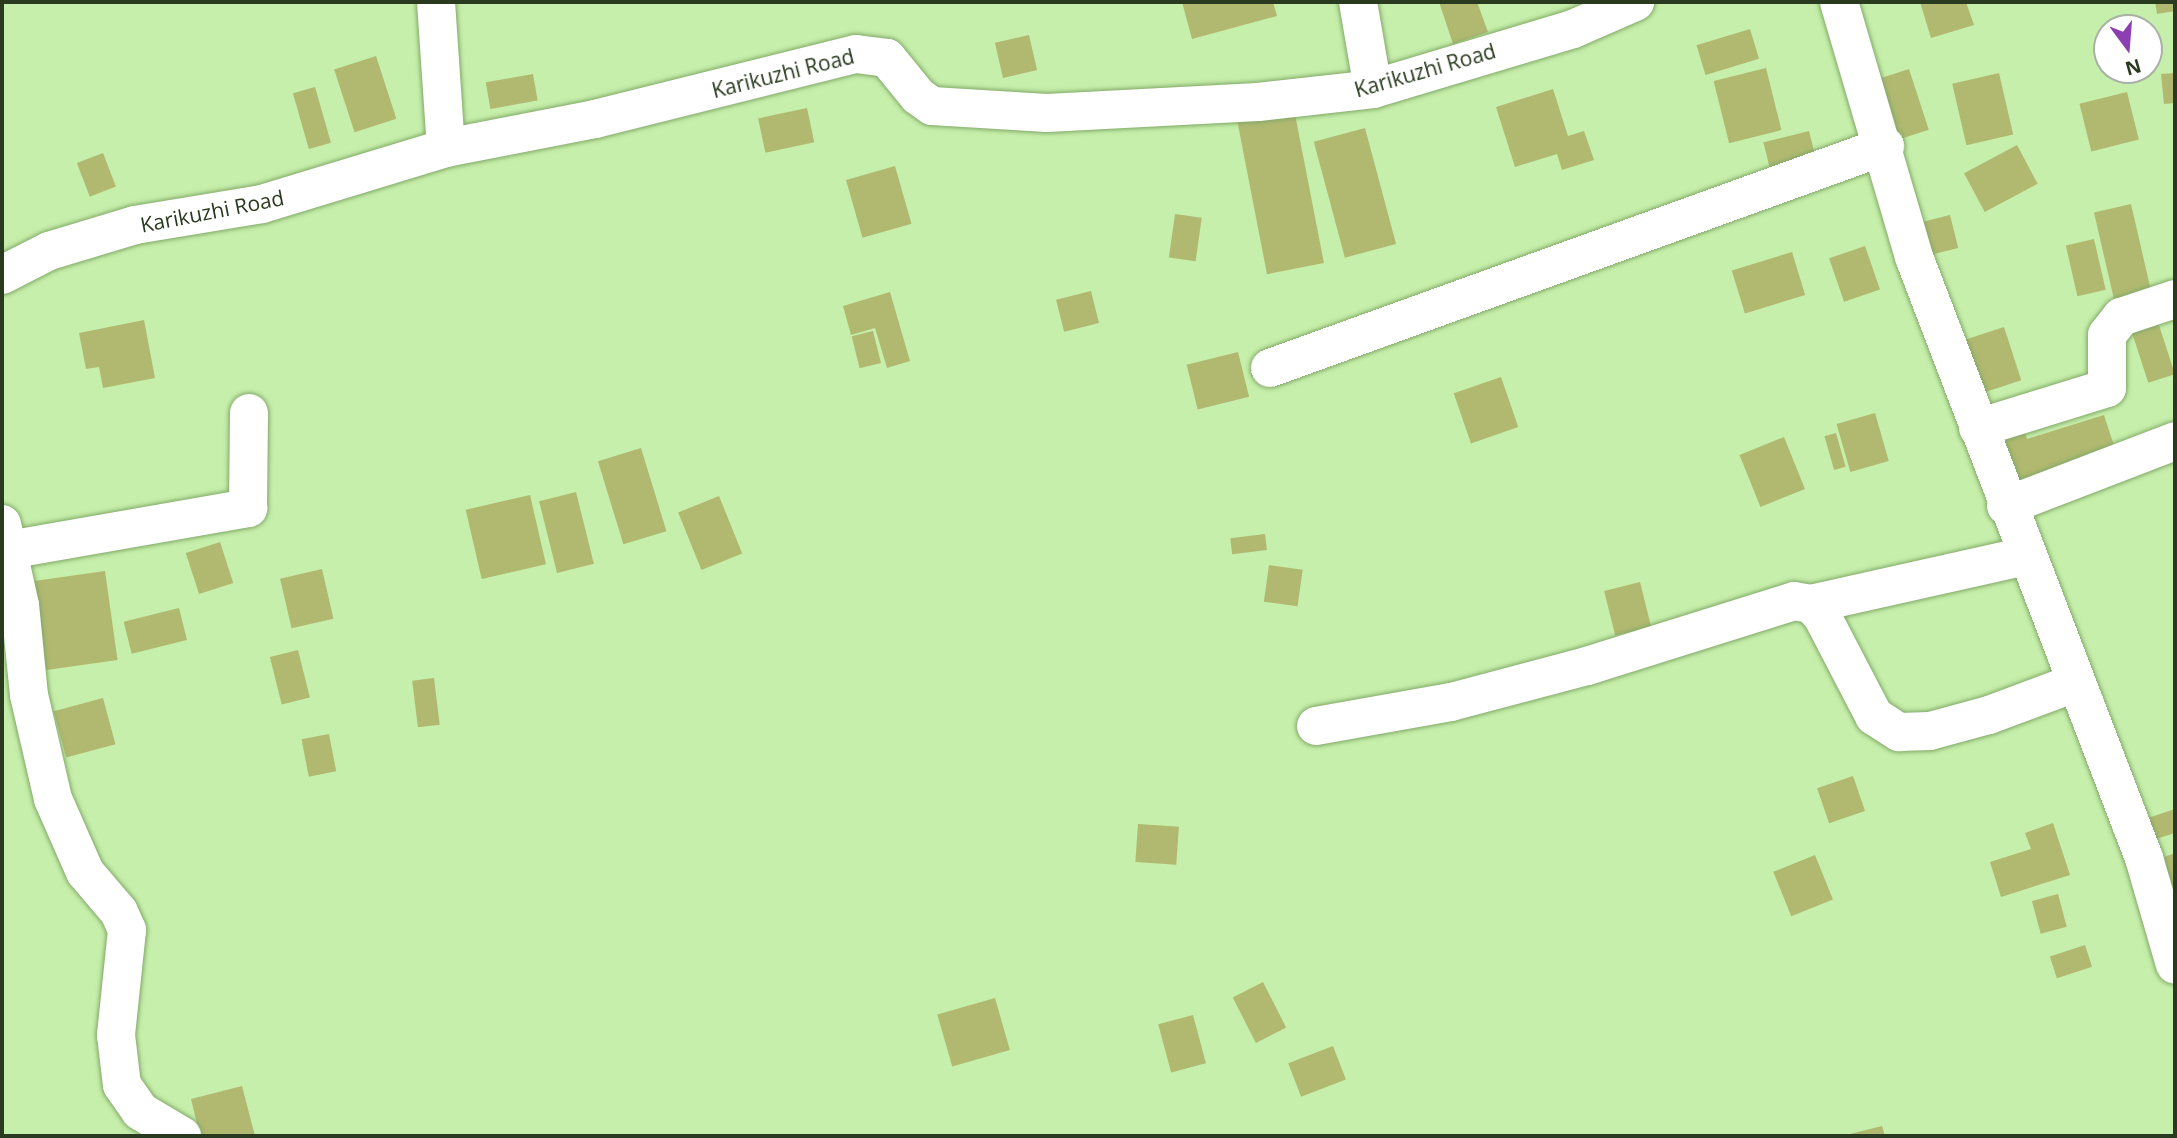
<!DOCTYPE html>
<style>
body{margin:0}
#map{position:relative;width:2177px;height:1138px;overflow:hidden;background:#c6efab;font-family:"Open Sans",sans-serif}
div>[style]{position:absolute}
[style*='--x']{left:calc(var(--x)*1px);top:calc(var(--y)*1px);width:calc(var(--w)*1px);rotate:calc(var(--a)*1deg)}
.building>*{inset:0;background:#b1b970;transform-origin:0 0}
.roads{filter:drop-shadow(0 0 2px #82a968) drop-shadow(0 0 2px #82a968)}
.minor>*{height:38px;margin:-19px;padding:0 19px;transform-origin:19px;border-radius:19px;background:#fff}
.major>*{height:38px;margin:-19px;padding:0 19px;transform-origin:19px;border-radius:19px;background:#fff}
span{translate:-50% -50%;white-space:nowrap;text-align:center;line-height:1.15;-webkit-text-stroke:5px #fff;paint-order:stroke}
.street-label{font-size:21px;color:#293a1e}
.frame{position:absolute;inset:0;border:4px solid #293a1e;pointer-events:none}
.north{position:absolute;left:2093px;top:14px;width:70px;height:70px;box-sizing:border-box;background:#fff;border:2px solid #a9b0a5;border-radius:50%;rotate:164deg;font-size:19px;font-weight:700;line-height:28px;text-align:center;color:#293a1e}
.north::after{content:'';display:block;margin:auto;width:24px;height:32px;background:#8c3fb0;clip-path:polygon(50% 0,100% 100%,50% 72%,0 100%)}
</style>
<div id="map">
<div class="building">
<div style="clip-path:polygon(1182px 2px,1273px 2px,1277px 16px,1192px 39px)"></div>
<div style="clip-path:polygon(1439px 2px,1477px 2px,1488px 32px,1453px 44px)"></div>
<div style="clip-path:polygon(1920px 2px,1966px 2px,1974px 25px,1931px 38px)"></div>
<div style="clip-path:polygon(2155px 2px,2175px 2px,2175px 11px,2157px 14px)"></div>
<div style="left:1750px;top:29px;width:31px;height:56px;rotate:73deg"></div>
<div style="left:1029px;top:35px;width:36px;height:35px;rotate:77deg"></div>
<div style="left:376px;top:56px;width:66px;height:44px;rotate:72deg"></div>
<div style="left:1766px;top:68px;width:64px;height:54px;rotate:76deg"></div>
<div style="left:1909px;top:69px;width:64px;height:34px;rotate:72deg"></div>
<div style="left:1999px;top:73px;width:63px;height:48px;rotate:77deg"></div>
<div style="clip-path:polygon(2175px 73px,2175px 103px,2164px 104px,2161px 74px)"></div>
<div style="left:533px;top:74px;width:27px;height:48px;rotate:80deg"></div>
<div style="left:315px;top:87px;width:58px;height:23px;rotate:74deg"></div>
<div style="clip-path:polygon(1553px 89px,1568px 136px,1584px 131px,1594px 160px,1562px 170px,1557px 154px,1515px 167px,1496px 107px)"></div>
<div style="left:2127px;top:92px;width:49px;height:49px;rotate:76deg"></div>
<div style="left:807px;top:108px;width:35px;height:50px;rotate:78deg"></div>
<div style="left:1294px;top:109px;width:157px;height:58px;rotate:79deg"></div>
<div style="left:1365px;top:128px;width:120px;height:53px;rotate:75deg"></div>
<div style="left:1809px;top:131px;width:32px;height:47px;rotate:76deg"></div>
<div style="left:2017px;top:145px;width:44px;height:60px;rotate:62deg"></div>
<div style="left:103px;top:153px;width:36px;height:28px;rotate:69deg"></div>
<div style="left:895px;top:166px;width:60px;height:51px;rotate:74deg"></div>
<div style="left:2131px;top:204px;width:91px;height:38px;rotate:77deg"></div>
<div style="left:1175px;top:214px;width:27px;height:44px;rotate:8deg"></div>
<div style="left:1950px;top:215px;width:34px;height:42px;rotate:76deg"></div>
<div style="left:2094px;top:239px;width:52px;height:29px;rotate:77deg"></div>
<div style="left:1865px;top:246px;width:46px;height:38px;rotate:71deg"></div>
<div style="left:1792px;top:252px;width:45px;height:63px;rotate:73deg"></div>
<div style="left:1091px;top:291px;width:33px;height:36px;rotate:76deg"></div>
<div style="clip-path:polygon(890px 292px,910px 361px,887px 368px,875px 328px,851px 335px,843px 306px)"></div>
<div style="left:2157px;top:319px;width:58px;height:28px;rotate:72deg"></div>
<div style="clip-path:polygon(144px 320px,155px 378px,103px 388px,99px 367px,86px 369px,79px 333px)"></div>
<div style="left:2004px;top:327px;width:56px;height:41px;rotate:72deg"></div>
<div style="left:873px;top:331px;width:33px;height:22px;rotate:76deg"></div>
<div style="left:1238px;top:352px;width:46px;height:53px;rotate:76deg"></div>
<div style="left:1501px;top:377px;width:53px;height:50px;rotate:71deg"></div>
<div style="left:1875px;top:413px;width:50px;height:40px;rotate:74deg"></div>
<div style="clip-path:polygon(2104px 415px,2118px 458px,2008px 493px,1988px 431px,2021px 421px,2027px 439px)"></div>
<div style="left:1836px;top:433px;width:35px;height:12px;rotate:74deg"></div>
<div style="left:1784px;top:437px;width:56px;height:48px;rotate:68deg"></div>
<div style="left:641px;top:448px;width:87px;height:45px;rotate:73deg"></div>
<div style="left:576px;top:492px;width:74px;height:38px;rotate:76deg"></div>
<div style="left:530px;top:495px;width:71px;height:66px;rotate:77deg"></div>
<div style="left:719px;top:496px;width:62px;height:44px;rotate:68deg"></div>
<div style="left:1265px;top:534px;width:16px;height:35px;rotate:83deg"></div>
<div style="left:220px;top:542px;width:43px;height:36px;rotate:72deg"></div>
<div style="left:1269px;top:565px;width:34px;height:37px;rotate:8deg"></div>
<div style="left:322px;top:569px;width:51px;height:43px;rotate:77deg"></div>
<div style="left:105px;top:571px;width:90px;height:86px;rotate:82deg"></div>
<div style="left:1640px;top:582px;width:46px;height:37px;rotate:76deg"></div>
<div style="left:179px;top:608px;width:33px;height:57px;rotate:76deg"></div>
<div style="left:298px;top:650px;width:49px;height:29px;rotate:76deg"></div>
<div style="left:434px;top:678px;width:47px;height:22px;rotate:83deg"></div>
<div style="left:103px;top:698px;width:48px;height:51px;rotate:75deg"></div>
<div style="left:329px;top:734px;width:38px;height:28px;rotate:79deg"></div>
<div style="left:1853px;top:776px;width:37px;height:38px;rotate:71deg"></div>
<div style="clip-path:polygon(2175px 809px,2175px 833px,2143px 843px,2136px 822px)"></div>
<div style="clip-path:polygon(2053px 823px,2070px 875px,2001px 897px,1990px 862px,2031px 849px,2025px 833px)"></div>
<div style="left:1138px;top:824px;width:41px;height:38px;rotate:4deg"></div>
<div style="clip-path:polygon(2175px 853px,2175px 885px,2169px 887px,2159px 859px)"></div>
<div style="left:1815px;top:855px;width:48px;height:45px;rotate:68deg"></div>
<div style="left:2058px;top:894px;width:34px;height:27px;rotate:75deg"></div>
<div style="left:2085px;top:945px;width:23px;height:37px;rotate:72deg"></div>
<div style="left:1263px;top:982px;width:51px;height:34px;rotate:63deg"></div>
<div style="left:995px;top:998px;width:54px;height:60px;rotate:74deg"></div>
<div style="left:1193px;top:1015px;width:50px;height:36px;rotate:75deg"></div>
<div style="left:1333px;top:1046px;width:36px;height:48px;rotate:69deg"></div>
<div style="clip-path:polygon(242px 1086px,255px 1136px,200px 1136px,191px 1099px)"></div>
<div style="clip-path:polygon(1882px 1126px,1885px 1136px,1846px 1136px,1846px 1135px)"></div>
</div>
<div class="roads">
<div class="minor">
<div style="--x:436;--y:2;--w:146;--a:86.1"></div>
<div style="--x:1358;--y:2;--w:88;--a:80.2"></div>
<div style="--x:2;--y:275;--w:53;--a:-27.1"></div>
<div style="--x:49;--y:251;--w:90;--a:-16.8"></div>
<div style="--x:135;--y:225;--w:129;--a:-9.4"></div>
<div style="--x:262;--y:204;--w:192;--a:-16.9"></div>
<div style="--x:446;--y:148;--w:152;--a:-11"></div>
<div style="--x:595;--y:119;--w:269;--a:-14"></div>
<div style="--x:856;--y:54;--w:31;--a:7"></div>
<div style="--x:887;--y:58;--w:49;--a:50.8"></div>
<div style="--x:918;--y:96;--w:17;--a:36"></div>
<div style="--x:932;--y:106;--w:115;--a:3.5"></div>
<div style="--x:1047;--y:113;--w:211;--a:-3"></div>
<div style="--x:1258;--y:102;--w:116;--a:-6.4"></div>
<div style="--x:1373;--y:89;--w:209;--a:-16.7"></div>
<div style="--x:1573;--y:29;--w:68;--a:-23.5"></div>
<div style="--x:1270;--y:368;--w:654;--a:-19.85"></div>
<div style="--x:1978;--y:428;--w:135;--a:-17.2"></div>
<div style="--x:2107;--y:388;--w:53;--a:-90"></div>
<div style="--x:2107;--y:335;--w:23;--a:-52"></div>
<div style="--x:2121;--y:317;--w:57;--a:-18.4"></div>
<div style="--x:2006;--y:506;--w:181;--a:-21"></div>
<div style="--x:2;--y:524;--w:83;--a:77.5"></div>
<div style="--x:20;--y:605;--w:90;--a:84.3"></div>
<div style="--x:29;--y:695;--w:107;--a:77"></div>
<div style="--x:53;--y:799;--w:80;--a:66.3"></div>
<div style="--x:85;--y:872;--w:52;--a:49.6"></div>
<div style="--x:119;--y:912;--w:20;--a:66"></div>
<div style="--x:127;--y:930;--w:106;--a:96"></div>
<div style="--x:116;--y:1035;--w:50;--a:83.2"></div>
<div style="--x:122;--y:1085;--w:32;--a:55"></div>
<div style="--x:140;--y:1111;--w:49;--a:30.8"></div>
<div style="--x:8;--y:550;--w:244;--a:-9.9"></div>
<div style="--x:248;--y:508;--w:95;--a:-89.4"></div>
<div style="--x:1811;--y:604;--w:220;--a:-12.6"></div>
<div style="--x:1316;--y:726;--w:137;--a:-10.1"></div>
<div style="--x:1451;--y:702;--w:141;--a:-14.8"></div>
<div style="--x:1587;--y:666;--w:217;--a:-17.4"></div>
<div style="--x:1794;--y:601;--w:17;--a:10"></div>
<div style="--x:1811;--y:604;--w:16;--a:47"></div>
<div style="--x:1822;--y:616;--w:113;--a:62.5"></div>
<div style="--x:1874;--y:716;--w:30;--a:33"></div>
<div style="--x:1899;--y:732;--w:31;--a:-2"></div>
<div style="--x:1930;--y:731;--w:61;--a:-15.2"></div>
<div style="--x:1989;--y:715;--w:92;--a:-20.4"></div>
</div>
<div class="major">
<div style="--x:1839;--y:2;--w:266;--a:73.6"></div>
<div style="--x:1914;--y:257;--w:644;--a:69.06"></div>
<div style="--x:2144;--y:858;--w:111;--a:73.8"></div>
</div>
</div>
<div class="street-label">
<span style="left:1425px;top:70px;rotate:-16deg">Karikuzhi Road</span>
<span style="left:783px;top:73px;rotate:-14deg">Karikuzhi Road</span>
<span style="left:212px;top:211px;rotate:-11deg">Karikuzhi Road</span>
</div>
<div class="frame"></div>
<div class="north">N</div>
</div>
